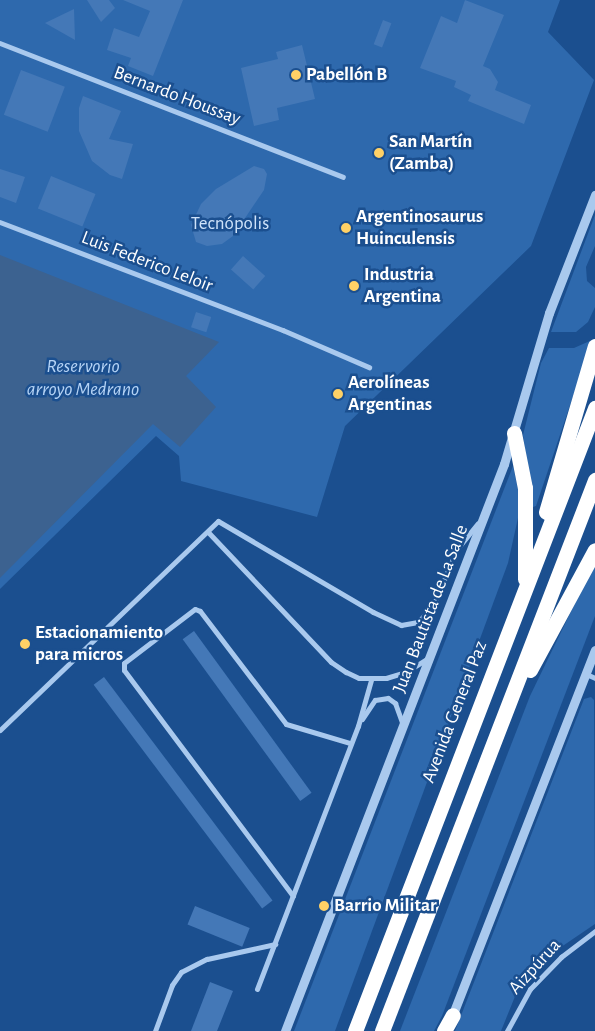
<!DOCTYPE html>
<meta charset="utf-8">
<style>
body{margin:0}
#map{position:relative;width:595px;height:1031px;overflow:hidden;background:#1b4f8f;font-family:"Alegreya Sans",sans-serif}
div>[style]{position:absolute}
[style*='--x']{left:calc(var(--x)*1px);top:calc(var(--y)*1px);width:calc(var(--w)*1px);rotate:calc(var(--a)*1deg)}
.green>*{inset:0;background:#2e69ad}
.water>*{inset:0;background:#3c6290}
.building>*{inset:0;background:#4478b7;transform-origin:0 0}
.pedestrian>*{height:4.5px;margin:-2.25px;padding:0 2.25px;transform-origin:2.25px;border-radius:2.25px;background:#a9c9ee}
.minor>*{height:5px;margin:-2.5px;padding:0 2.5px;transform-origin:2.5px;border-radius:2.5px;background:#a9c9ee}
.tertiary>*{height:9px;margin:-4.5px;padding:0 4.5px;transform-origin:4.5px;border-radius:4.5px;background:#a9c9ee}
.motorway>*{height:15px;margin:-7.5px;padding:0 7.5px;transform-origin:7.5px;border-radius:7.5px;background:#fff}
.dots>*{width:14px;height:14px;translate:-50% -50%;box-sizing:border-box;border:2px solid #1b4f8f;border-radius:50%}
span{translate:-50% -50%;white-space:nowrap;text-align:center;line-height:1.15;-webkit-text-stroke:5px #1b4f8f;paint-order:stroke}
.poi-label{font-size:19px;color:#fff;font-weight:700}
.left{translate:0 -50%;text-align:left}
.street-label{font-size:19px;color:#fff}
.park-label{font-size:19px;color:#cfe3fa}
.water-label{font-size:20px;color:#b5d3f5;font-style:italic}
</style>
<div id="map">
<div class="green">
<div style="clip-path:polygon(0 0,560px 0,548px 32px,594px 80px,531px 246px,345px 426px,317px 517px,181px 481px,179px 456px,156px 436px,0 589px)"></div>
<div style="clip-path:polygon(595px 215px,595px 246px,586px 267px,587px 281px,595px 288px,595px 307px,588px 322px,576px 332px,551px 332px)"></div>
<div style="clip-path:polygon(592px 340px,536px 506px,533px 507px,523px 435px,541px 363px,549px 348px,574px 348px)"></div>
<div style="clip-path:polygon(513px 466px,518px 489px,518px 518px,508px 563px,335px 1031px,294px 1031px)"></div>
<div style="clip-path:polygon(595px 562px,595px 616px,442px 1016px,434px 1031px,400px 1031px,530px 696px)"></div>
<div style="clip-path:polygon(591px 697px,594px 700px,595px 924px,542px 960px,518px 989px,501px 1031px,455px 1031px,584px 699px)"></div>
</div>
<div class="water">
<div style="clip-path:polygon(0 255px,219px 342px,186px 376px,216px 407px,180px 447px,153px 424px,0 578px)"></div>
</div>
<div class="building">
<div style="clip-path:polygon(87px 0,109px 0,115px 8px,101px 22px)"></div>
<div style="clip-path:polygon(123px 0,183px 0,153px 76px,128px 66px,131px 58px,107px 50px,114px 28px,139px 37px,150px 11px)"></div>
<div style="clip-path:polygon(465px 0,504px 15px,483px 66px,490px 69px,498px 82px,495px 90px,531px 105px,524px 124px,468px 101px,471px 95px,454px 87px,456px 81px,420px 68px,441px 16px,457px 23px)"></div>
<div style="clip-path:polygon(74px 9px,75px 40px,45px 23px)"></div>
<div style="left:383px;top:20px;width:9px;height:26px;rotate:21deg"></div>
<div style="clip-path:polygon(302px 45px,315px 99px,277px 108px,279px 120px,254px 126px,241px 68px,278px 59px,276px 52px)"></div>
<div style="left:21px;top:70px;width:47px;height:48px;rotate:21deg"></div>
<div style="clip-path:polygon(83px 96px,121px 111px,109px 139px,133px 144px,122px 179px,110px 175px,92px 161px,79px 131px,79px 108px)"></div>
<div style="clip-path:polygon(254px 166px,264px 169px,267px 174px,264px 190px,233px 236px,222px 244px,207px 246px,196px 242px,191px 225px,201px 204px,216px 189px)"></div>
<div style="clip-path:polygon(0 169px,25px 177px,16px 203px,0 197px)"></div>
<div style="left:51px;top:176px;width:48px;height:35px;rotate:22deg"></div>
<div style="left:243px;top:256px;width:30px;height:18px;rotate:42deg"></div>
<div style="left:196px;top:312px;width:16px;height:16px;rotate:18deg"></div>
<div style="left:194px;top:631px;width:200px;height:14px;rotate:54deg"></div>
<div style="left:104px;top:677px;width:280px;height:13px;rotate:53deg"></div>
<div style="left:195px;top:906px;width:59px;height:20px;rotate:22deg"></div>
<div style="clip-path:polygon(210px 982px,233px 991px,217px 1031px,191px 1031px)"></div>
</div>
<div class="pedestrian">
<div style="--x:0;--y:43;--w:368;--a:21.3"></div>
<div style="--x:0;--y:222;--w:303;--a:20.9"></div>
<div style="--x:283;--y:330;--w:94;--a:23.3"></div>
</div>
<div class="minor">
<div style="--x:208;--y:532;--w:179;--a:46.6"></div>
<div style="--x:331;--y:662;--w:18;--a:34"></div>
<div style="--x:346;--y:672;--w:14;--a:25"></div>
<div style="--x:359;--y:678;--w:27;--a:0"></div>
<div style="--x:386;--y:678;--w:21;--a:-17"></div>
<div style="--x:406;--y:672;--w:26;--a:-32"></div>
<div style="--x:586;--y:674;--w:10;--a:24"></div>
<div style="--x:362;--y:719;--w:23;--a:-56"></div>
<div style="--x:375;--y:700;--w:13;--a:-9"></div>
<div style="--x:388;--y:698;--w:9;--a:36"></div>
<div style="--x:395;--y:703;--w:23;--a:70"></div>
<div style="--x:0;--y:730;--w:302;--a:-43.8"></div>
<div style="--x:218;--y:521;--w:180;--a:30.4"></div>
<div style="--x:373;--y:612;--w:31;--a:25"></div>
<div style="--x:401;--y:625;--w:17;--a:-10"></div>
<div style="--x:418;--y:622;--w:22;--a:-47"></div>
<div style="--x:433;--y:606;--w:62;--a:-67.2"></div>
<div style="--x:457;--y:549;--w:33;--a:-51"></div>
<div style="--x:293;--y:896;--w:282;--a:-126.8"></div>
<div style="--x:124;--y:670;--w:7;--a:-90"></div>
<div style="--x:124;--y:663;--w:89;--a:-37.3"></div>
<div style="--x:195;--y:609;--w:5;--a:22"></div>
<div style="--x:200;--y:611;--w:142;--a:52.7"></div>
<div style="--x:286;--y:724;--w:67;--a:16.5"></div>
<div style="--x:257;--y:989;--w:282;--a:-69"></div>
<div style="--x:358;--y:726;--w:48;--a:-74.2"></div>
<div style="--x:155;--y:1031;--w:49;--a:-69.7"></div>
<div style="--x:172;--y:985;--w:16;--a:-55"></div>
<div style="--x:181;--y:972;--w:29;--a:-27"></div>
<div style="--x:207;--y:959;--w:70;--a:-12.4"></div>
<div style="--x:507;--y:1031;--w:48;--a:-61.3"></div>
<div style="--x:530;--y:989;--w:45;--a:-45.9"></div>
<div style="--x:561;--y:957;--w:43;--a:-37.4"></div>
</div>
<div class="tertiary">
<div style="--x:451;--y:1019;--w:396;--a:-68.7"></div>
<div style="--x:285;--y:1031;--w:608;--a:-68.88"></div>
<div style="--x:504;--y:464;--w:158;--a:-73.4"></div>
<div style="--x:549;--y:313;--w:127;--a:-68.7"></div>
</div>
<div class="motorway">
<div style="--x:514;--y:433;--w:56;--a:78.7"></div>
<div style="--x:525;--y:488;--w:91;--a:90"></div>
<div style="--x:546;--y:512;--w:173;--a:-73.6"></div>
<div style="--x:530;--y:670;--w:136;--a:-61.6"></div>
<div style="--x:355;--y:1031;--w:668;--a:-68.93"></div>
<div style="--x:382;--y:1031;--w:591;--a:-68.86"></div>
<div style="--x:444;--y:1031;--w:18;--a:-61"></div>
</div>
<div class="dots">
<div style="left:296px;top:75px;background:#ffd166"></div>
<div style="left:379px;top:153px;background:#ffd166"></div>
<div style="left:346px;top:228px;background:#ffd166"></div>
<div style="left:354px;top:286px;background:#ffd166"></div>
<div style="left:338px;top:394px;background:#ffd166"></div>
<div style="left:25px;top:644px;background:#ffd166"></div>
<div style="left:324px;top:906px;background:#ffd166"></div>
</div>
<div class="poi-label">
<span class="left" style="left:306px;top:75px">Pabellón B</span>
<span class="left" style="left:389px;top:153px">San Martín<br>(Zamba)</span>
<span class="left" style="left:356px;top:228px">Argentinosaurus<br>Huinculensis</span>
<span class="left" style="left:364px;top:286px">Industria<br>Argentina</span>
<span class="left" style="left:348px;top:394px">Aerolíneas<br>Argentinas</span>
<span class="left" style="left:35px;top:644px">Estacionamiento<br>para micros</span>
<span class="left" style="left:334px;top:906px">Barrio Militar</span>
</div>
<div class="street-label">
<span style="left:177px;top:96px;rotate:21deg">Bernardo Houssay</span>
<span style="left:147px;top:262px;rotate:21deg">Luis Federico Leloir</span>
<span style="left:431px;top:609px;rotate:-69deg">Juan Bautista de La Salle</span>
<span style="left:455px;top:712px;rotate:-69deg">Avenida General Paz</span>
<span style="left:535px;top:967px;rotate:-48deg">Aizpúrua</span>
</div>
<div class="park-label">
<span style="left:230px;top:224px">Tecnópolis</span>
</div>
<div class="water-label">
<span style="left:83px;top:378px">Reservorio<br>arroyo Medrano</span>
</div>
</div>
